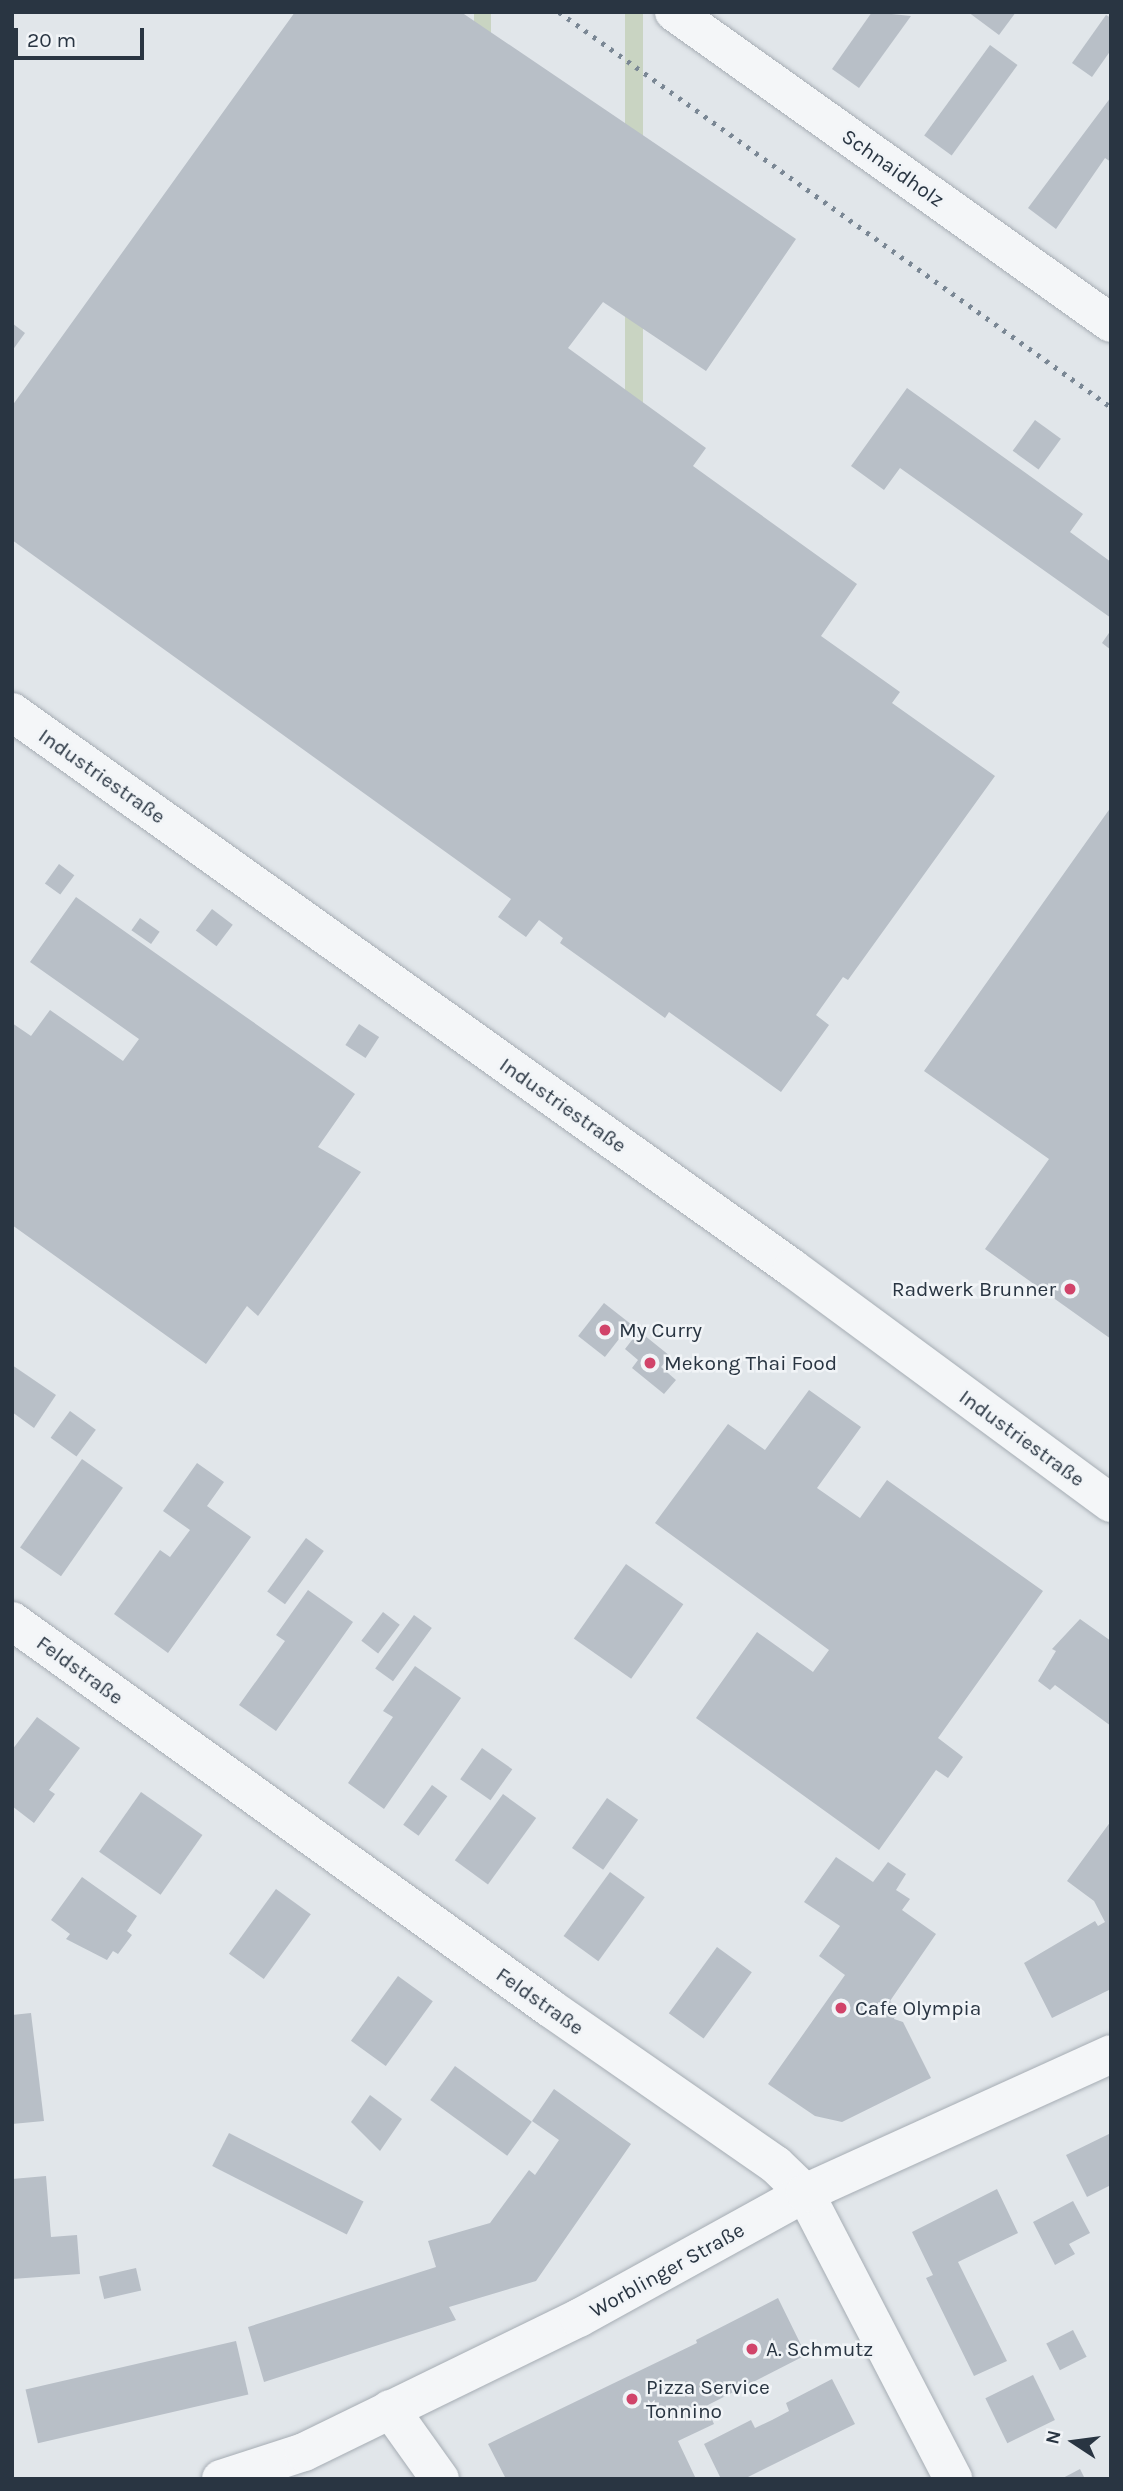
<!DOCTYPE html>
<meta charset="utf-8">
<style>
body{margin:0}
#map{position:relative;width:1123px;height:2491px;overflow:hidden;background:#e1e6ea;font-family:Karla,sans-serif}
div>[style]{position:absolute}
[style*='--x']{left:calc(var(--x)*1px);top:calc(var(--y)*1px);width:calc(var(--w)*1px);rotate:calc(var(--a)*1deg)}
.green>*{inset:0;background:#c9d4c2;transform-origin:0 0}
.building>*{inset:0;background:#b8bfc7;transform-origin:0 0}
.roads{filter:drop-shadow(0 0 2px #a6adb4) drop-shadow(0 0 2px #a6adb4)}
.minor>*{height:38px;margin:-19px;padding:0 19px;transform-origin:19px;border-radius:19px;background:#f4f6f8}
.rail>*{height:5px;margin-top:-2.5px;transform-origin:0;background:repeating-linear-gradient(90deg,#7a8794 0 3.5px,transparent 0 10.5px)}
.dots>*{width:19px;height:19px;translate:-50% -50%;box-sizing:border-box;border:4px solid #f1f4f7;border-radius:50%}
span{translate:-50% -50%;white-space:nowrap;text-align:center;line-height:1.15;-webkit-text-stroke:5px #f1f4f7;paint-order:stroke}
.street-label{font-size:21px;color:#293542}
.poi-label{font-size:21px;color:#293542}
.right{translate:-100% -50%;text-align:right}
.left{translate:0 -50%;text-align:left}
.frame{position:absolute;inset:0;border:14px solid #293542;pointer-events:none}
.north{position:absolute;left:1039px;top:2407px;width:70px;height:70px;-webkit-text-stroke:5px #f1f4f7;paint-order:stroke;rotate:283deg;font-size:19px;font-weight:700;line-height:28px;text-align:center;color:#293542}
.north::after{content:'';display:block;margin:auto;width:24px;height:32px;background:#293542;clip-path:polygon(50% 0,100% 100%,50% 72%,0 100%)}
.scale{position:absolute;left:14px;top:28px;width:130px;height:32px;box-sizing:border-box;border:4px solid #293542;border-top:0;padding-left:9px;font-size:21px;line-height:24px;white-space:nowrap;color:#293542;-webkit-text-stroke:5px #f1f4f7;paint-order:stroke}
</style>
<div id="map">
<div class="green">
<div style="left:474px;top:12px;width:17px;height:784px"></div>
<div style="left:625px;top:12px;width:18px;height:598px"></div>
</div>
<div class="building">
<div style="clip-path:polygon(295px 12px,461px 12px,796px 239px,706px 371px,603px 302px,568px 348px,706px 448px,693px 466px,857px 584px,821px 636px,900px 692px,892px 703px,995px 776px,848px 980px,843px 977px,816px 1015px,829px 1025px,781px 1092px,669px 1012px,665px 1018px,560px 943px,563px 938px,539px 920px,526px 937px,498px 917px,511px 899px,12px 540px,12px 406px)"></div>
<div style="clip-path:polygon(872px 12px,911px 16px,859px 88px,832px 69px)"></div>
<div style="clip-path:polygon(968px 12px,1016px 12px,999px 35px)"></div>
<div style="clip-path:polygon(1106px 15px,1111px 18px,1111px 50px,1092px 77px,1072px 63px)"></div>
<div style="left:990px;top:45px;width:34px;height:112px;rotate:36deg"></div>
<div style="clip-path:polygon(1111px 97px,1111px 162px,1105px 158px,1056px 229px,1028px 208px)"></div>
<div style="clip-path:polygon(12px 323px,25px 333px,12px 351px)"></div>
<div style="clip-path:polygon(907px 388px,1083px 514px,1070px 532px,1111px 562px,1111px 618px,900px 468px,884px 490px,851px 466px)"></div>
<div style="left:1035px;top:420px;width:32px;height:38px;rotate:36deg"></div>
<div style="clip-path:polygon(1111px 630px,1111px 650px,1102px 643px)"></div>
<div style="clip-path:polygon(1111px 807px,1111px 1339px,985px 1249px,1049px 1159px,924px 1071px)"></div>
<div style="left:59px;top:864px;width:19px;height:24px;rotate:36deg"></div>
<div style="clip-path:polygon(76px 897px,355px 1094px,318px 1147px,361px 1172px,258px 1316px,247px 1306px,206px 1364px,12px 1225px,12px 1023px,31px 1036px,50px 1010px,123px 1061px,139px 1039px,30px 962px)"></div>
<div style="left:212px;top:909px;width:26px;height:27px;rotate:37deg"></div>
<div style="left:140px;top:918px;width:24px;height:15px;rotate:35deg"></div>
<div style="left:359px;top:1024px;width:24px;height:25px;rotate:33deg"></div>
<div style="left:604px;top:1303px;width:34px;height:42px;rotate:38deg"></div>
<div style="clip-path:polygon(639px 1331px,670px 1356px,661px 1367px,676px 1380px,664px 1394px,632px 1368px,638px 1360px,625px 1349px)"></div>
<div style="clip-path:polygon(12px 1365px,56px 1395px,34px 1428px,12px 1412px)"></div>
<div style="clip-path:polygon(809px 1390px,861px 1427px,817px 1488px,860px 1518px,887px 1480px,1043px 1591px,938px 1738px,963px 1757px,948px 1778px,936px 1770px,879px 1850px,696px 1718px,757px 1632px,813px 1672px,829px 1650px,655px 1523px,728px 1424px,765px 1450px)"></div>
<div style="left:70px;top:1411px;width:32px;height:33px;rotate:36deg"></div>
<div style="left:82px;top:1459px;width:50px;height:108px;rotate:35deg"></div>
<div style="clip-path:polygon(197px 1463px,224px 1482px,207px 1506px,251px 1537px,168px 1653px,114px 1614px,160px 1550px,170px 1557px,190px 1530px,163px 1511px)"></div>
<div style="left:306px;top:1538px;width:22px;height:66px;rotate:36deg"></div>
<div style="left:626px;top:1564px;width:70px;height:91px;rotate:35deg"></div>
<div style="clip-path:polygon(308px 1590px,353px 1622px,276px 1731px,239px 1705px,285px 1641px,276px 1635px)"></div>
<div style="left:383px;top:1612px;width:21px;height:36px;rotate:37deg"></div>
<div style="left:414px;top:1615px;width:22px;height:66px;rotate:36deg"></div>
<div style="clip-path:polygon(1080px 1619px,1111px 1641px,1111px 1726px,1055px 1685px,1050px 1690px,1038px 1681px,1056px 1651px,1052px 1649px)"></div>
<div style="clip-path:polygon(415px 1666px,461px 1698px,384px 1809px,348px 1783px,393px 1717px,383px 1711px)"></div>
<div style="clip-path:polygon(37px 1717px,80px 1748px,49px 1790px,55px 1794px,34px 1823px,12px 1806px,12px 1750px)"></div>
<div style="left:482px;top:1748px;width:37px;height:38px;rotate:35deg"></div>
<div style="left:432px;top:1785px;width:19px;height:49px;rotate:36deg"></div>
<div style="left:141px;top:1792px;width:75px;height:73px;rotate:35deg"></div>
<div style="left:503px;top:1794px;width:41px;height:82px;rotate:36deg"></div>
<div style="left:607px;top:1798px;width:38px;height:61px;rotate:35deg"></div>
<div style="clip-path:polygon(1111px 1821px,1111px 1989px,1052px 2018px,1024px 1963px,1095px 1921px,1098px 1926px,1105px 1922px,1094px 1901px,1067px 1881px)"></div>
<div style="clip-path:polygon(836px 1857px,873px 1882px,888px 1862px,906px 1874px,896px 1890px,910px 1899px,902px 1910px,936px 1934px,890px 2001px,897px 2008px,894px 2019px,903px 2022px,931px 2078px,842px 2122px,815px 2116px,768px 2084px,845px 1975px,819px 1956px,840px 1926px,804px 1902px)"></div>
<div style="left:610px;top:1872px;width:43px;height:79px;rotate:36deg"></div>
<div style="clip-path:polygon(82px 1877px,137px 1916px,127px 1931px,132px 1935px,118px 1954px,113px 1951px,107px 1960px,66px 1939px,70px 1934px,51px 1920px)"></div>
<div style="left:276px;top:1889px;width:43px;height:80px;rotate:36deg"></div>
<div style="left:717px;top:1947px;width:43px;height:82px;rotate:36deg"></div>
<div style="left:398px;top:1976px;width:43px;height:80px;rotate:36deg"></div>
<div style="clip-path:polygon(31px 2013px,44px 2121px,12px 2124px,12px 2015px)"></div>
<div style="left:455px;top:2066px;width:95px;height:42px;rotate:36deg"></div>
<div style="clip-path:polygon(554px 2089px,631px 2144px,536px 2281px,449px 2307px,456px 2320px,264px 2382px,248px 2327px,436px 2267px,428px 2241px,490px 2223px,529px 2170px,535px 2175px,559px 2140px,532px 2121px)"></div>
<div style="clip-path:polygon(370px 2095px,402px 2119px,380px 2151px,351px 2122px)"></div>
<div style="left:229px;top:2133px;width:151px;height:37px;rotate:27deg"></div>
<div style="clip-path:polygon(1111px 2133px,1111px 2185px,1087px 2197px,1066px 2155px)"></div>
<div style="clip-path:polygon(46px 2176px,51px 2237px,77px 2235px,80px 2274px,12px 2279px,12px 2179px)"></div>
<div style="clip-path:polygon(997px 2189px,1018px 2233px,958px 2262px,1007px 2361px,974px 2376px,926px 2278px,933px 2275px,912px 2232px)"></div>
<div style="clip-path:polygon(1073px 2201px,1090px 2233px,1069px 2244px,1075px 2254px,1055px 2265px,1033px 2222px)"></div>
<div style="left:136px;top:2268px;width:23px;height:38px;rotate:77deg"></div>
<div style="clip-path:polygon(778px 2298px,806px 2355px,706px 2406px,714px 2424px,678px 2441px,696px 2479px,506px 2479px,488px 2444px,697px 2343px,696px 2340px)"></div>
<div style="left:1073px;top:2330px;width:30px;height:30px;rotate:63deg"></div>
<div style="left:236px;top:2341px;width:55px;height:216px;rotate:77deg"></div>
<div style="left:1033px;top:2375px;width:50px;height:53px;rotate:64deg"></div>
<div style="clip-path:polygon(832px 2379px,855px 2424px,744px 2479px,721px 2479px,704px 2444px,751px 2420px,755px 2428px,772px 2420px,789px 2411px,786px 2403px)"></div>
<div style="clip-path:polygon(1080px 2469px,1085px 2479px,1061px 2479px)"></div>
</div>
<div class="roads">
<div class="minor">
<div style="--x:674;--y:12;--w:536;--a:35.44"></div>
<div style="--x:12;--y:712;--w:958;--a:35.48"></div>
<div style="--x:792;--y:1268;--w:396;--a:36.4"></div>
<div style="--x:12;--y:1621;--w:663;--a:35.73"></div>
<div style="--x:550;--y:2008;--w:275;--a:34.8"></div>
<div style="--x:776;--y:2165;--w:40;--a:44"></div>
<div style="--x:805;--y:2193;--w:322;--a:62.6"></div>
<div style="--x:390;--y:2409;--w:86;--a:54.5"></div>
<div style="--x:221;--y:2479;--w:87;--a:-18"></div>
<div style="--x:304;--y:2452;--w:306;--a:-26"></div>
<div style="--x:579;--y:2318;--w:258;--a:-28.9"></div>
<div style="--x:805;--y:2193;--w:336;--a:-24.4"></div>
</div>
</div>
<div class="rail">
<div style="--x:559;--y:12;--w:679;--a:35.59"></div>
</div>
<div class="dots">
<div style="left:1070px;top:1289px;background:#d1446a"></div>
<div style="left:605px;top:1330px;background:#d1446a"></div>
<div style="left:650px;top:1363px;background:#d1446a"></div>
<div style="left:841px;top:2008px;background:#d1446a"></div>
<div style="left:752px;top:2349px;background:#d1446a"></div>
<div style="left:632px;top:2399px;background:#d1446a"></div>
</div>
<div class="street-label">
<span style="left:893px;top:168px;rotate:35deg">Schnaidholz</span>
<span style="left:102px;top:776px;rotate:35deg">Industriestraße</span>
<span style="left:563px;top:1105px;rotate:35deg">Industriestraße</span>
<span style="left:1022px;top:1438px;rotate:36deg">Industriestraße</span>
<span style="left:80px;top:1670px;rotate:36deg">Feldstraße</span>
<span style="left:540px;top:2001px;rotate:35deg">Feldstraße</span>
<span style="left:667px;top:2270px;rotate:-29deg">Worblinger Straße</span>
</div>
<div class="poi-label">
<span class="right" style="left:1056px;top:1289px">Radwerk Brunner</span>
<span class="left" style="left:619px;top:1330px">My Curry</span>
<span class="left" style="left:664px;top:1363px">Mekong Thai Food</span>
<span class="left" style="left:855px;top:2008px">Cafe Olympia</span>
<span class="left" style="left:766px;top:2349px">A. Schmutz</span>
<span class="left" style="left:646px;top:2399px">Pizza Service<br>Tonnino</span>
</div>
<div class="frame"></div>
<div class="north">N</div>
<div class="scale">20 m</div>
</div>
